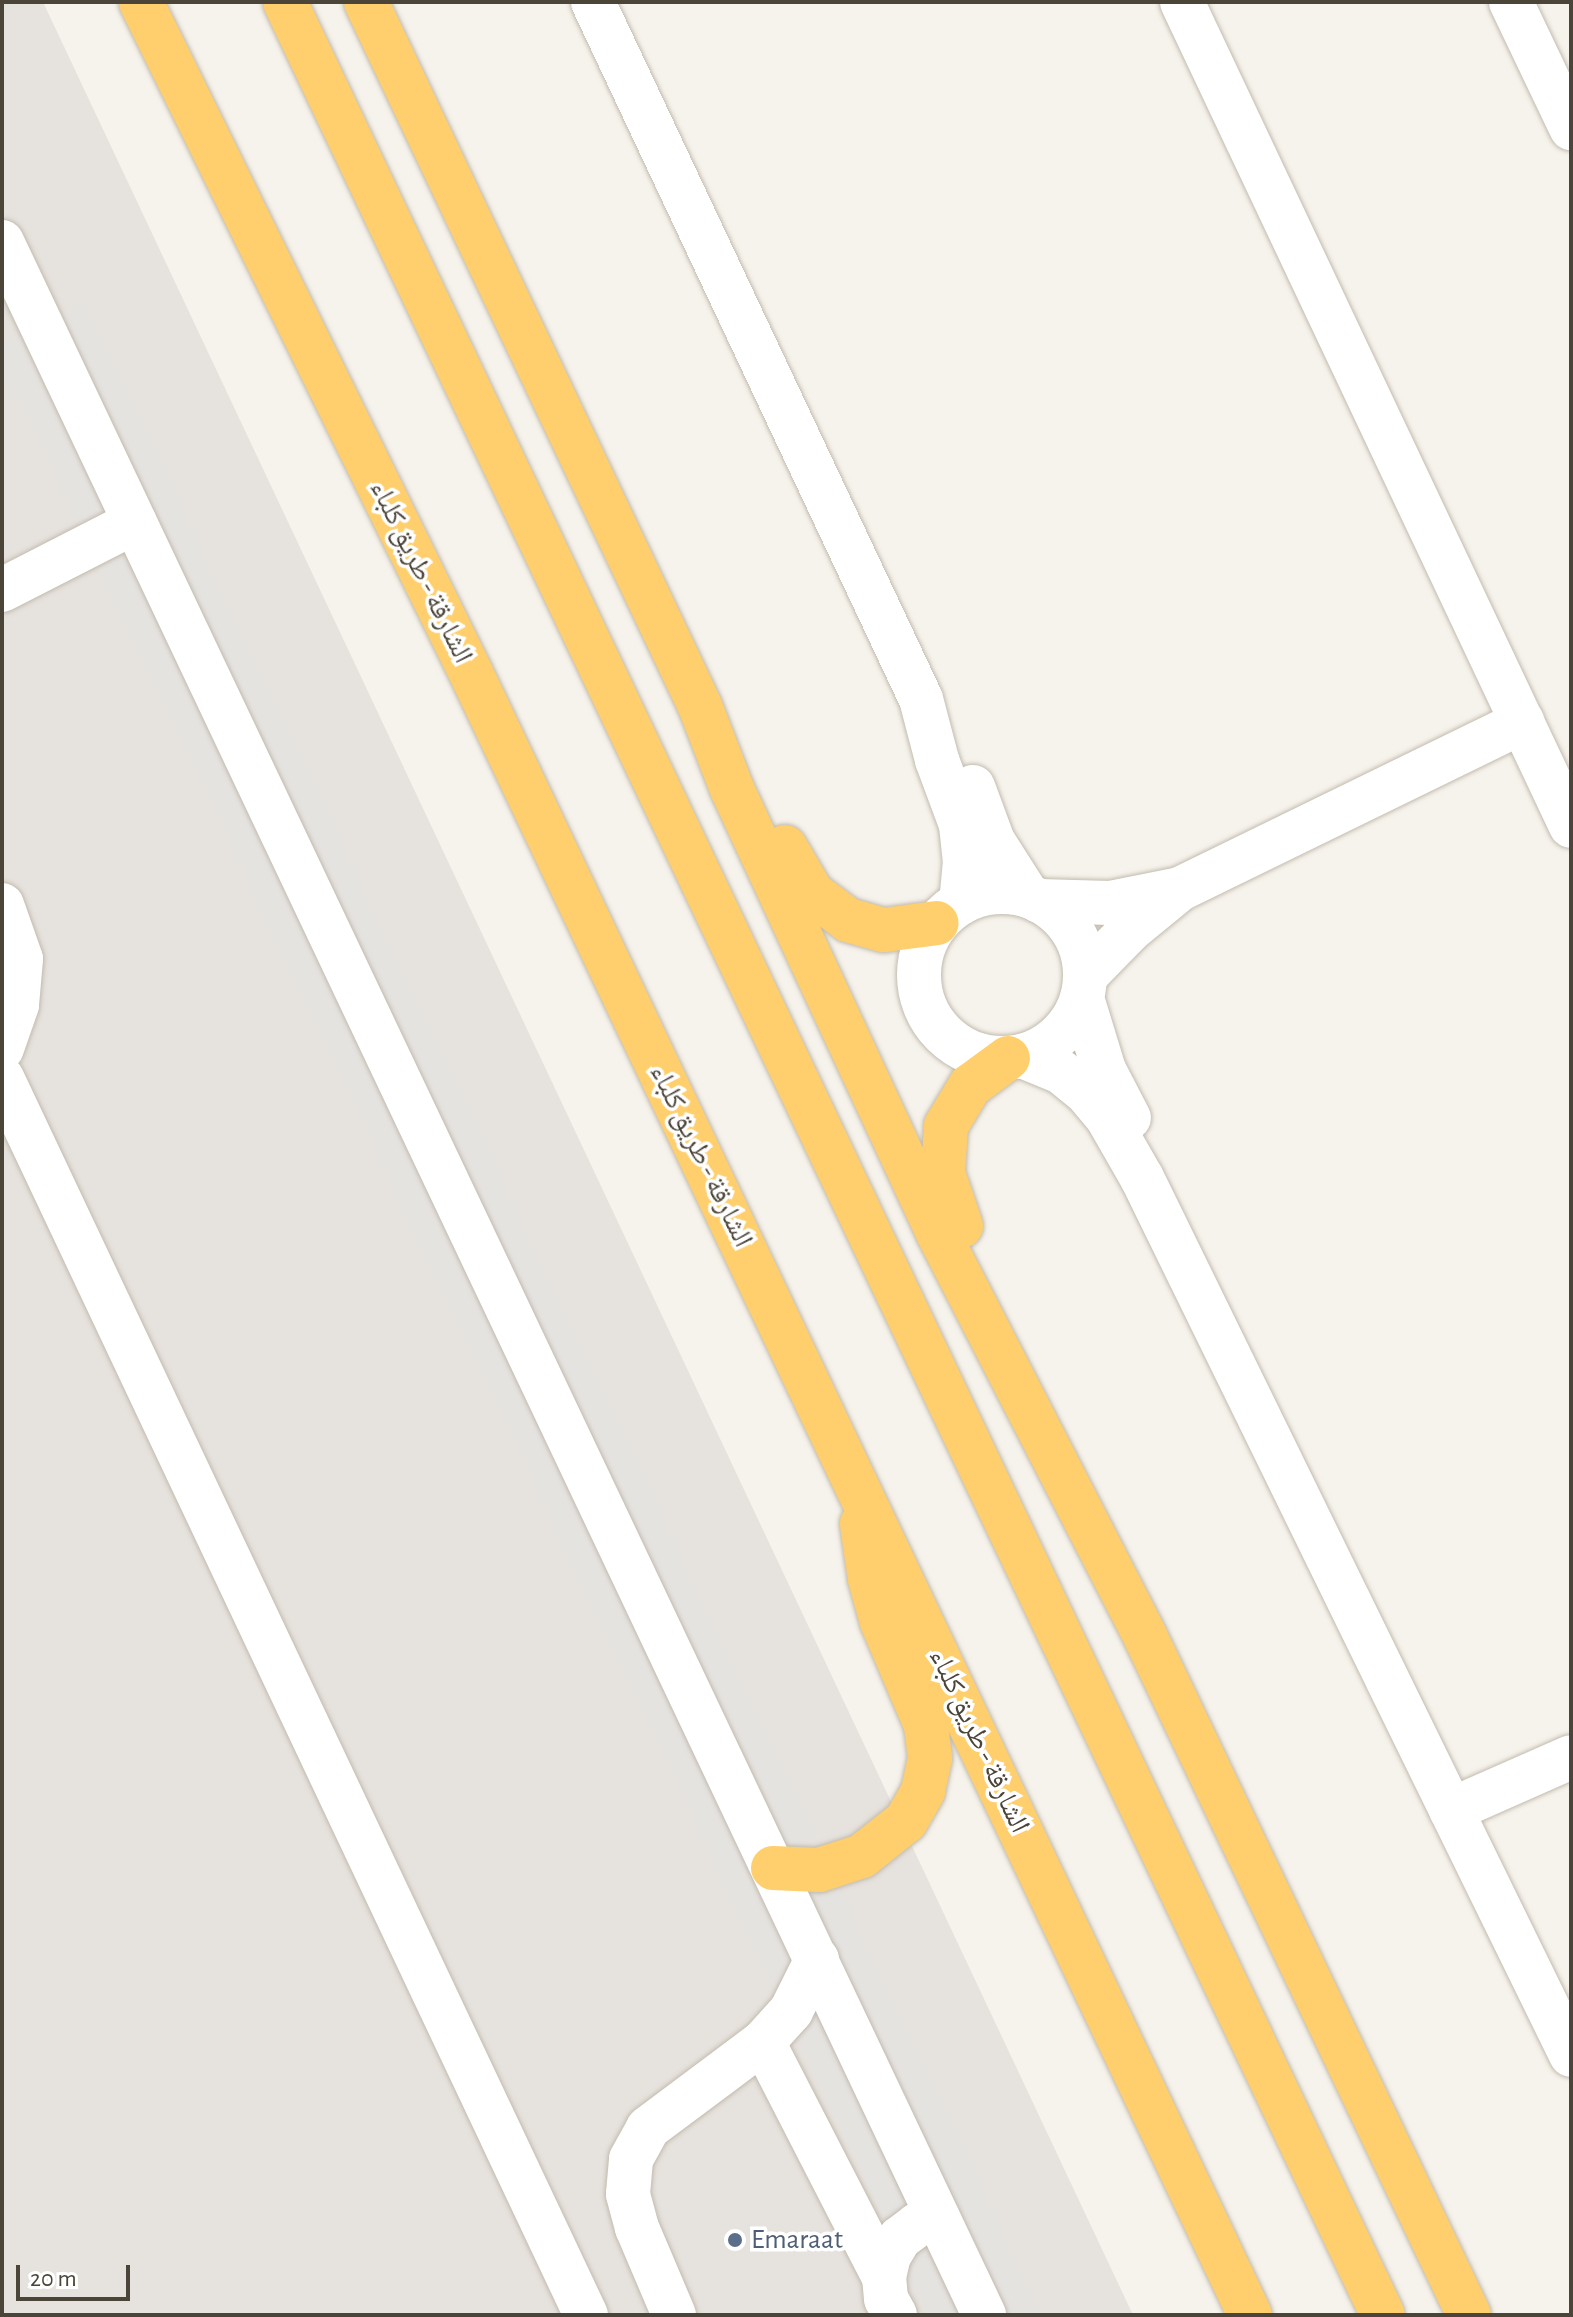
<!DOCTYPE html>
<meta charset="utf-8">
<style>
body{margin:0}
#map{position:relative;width:1573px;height:2317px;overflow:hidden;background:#f6f3ec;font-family:"Alegreya Sans","Noto Naskh Arabic",sans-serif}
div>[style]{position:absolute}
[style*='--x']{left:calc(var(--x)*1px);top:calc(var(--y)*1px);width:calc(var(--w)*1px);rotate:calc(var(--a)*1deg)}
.industrial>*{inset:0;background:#e6e2dd}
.parking>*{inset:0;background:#e5e3e0}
.roads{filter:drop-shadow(0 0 2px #c2bbae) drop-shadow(0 0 2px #c2bbae)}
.minor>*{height:44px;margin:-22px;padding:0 22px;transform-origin:22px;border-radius:22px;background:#fff}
.minor>.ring{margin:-22px;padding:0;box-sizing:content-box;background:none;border:44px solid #fff;border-radius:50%}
.highway>*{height:44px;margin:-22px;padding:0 22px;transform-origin:22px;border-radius:22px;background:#ffcf6e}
.dots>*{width:22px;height:22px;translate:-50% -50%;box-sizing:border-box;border:4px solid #fff;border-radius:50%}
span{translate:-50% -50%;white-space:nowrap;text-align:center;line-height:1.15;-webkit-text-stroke:7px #fff;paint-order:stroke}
.street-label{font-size:28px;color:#4b4439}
.service-label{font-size:28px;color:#4e5e75}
.left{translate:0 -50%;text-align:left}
.frame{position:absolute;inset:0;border:4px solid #4b4439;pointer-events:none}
.scale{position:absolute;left:16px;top:2265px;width:114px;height:36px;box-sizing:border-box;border:4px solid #4b4439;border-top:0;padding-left:10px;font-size:24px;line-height:28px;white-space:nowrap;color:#4b4439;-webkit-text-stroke:6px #fff;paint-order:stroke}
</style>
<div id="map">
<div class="industrial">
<div style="clip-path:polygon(2px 2px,43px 2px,1133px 2315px,2px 2315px)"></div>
</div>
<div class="parking">
<div style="clip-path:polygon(85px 304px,1043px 2315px,929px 2315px,2px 365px,2px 344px)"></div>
</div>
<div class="roads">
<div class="minor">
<div style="--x:593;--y:2;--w:770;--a:64.8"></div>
<div style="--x:921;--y:699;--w:63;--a:75.3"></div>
<div style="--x:937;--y:760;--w:69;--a:69.7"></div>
<div style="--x:961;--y:825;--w:36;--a:84"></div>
<div style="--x:965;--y:861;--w:42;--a:95.4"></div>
<div style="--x:1182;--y:2;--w:911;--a:64.73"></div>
<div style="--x:1511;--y:2;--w:140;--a:64.5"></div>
<div style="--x:2;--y:242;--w:2294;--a:64.65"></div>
<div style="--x:2;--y:590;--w:149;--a:-27.1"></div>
<div style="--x:973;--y:787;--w:58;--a:69.7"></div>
<div style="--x:993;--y:841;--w:65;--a:57.5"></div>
<div class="ring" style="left:919px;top:892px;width:122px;height:122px"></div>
<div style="--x:1039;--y:901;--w:71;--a:1.6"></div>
<div style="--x:1110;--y:903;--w:71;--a:-11.3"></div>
<div style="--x:1180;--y:889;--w:381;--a:-26"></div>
<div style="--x:2;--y:905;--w:57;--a:70.6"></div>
<div style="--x:21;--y:959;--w:46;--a:95"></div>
<div style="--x:17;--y:1005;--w:46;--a:109.2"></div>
<div style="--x:1085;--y:976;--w:64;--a:-45.6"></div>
<div style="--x:1130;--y:930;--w:58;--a:-39.4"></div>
<div style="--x:1082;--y:998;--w:75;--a:73"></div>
<div style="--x:1104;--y:1070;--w:54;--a:62.5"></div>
<div style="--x:1022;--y:1056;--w:42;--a:22.3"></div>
<div style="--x:1061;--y:1072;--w:32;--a:39"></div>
<div style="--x:1086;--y:1092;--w:33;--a:50"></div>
<div style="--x:1107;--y:1117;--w:70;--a:60.2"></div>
<div style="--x:1142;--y:1178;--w:976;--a:63.93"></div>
<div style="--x:2;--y:1078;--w:1368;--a:64.73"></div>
<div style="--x:1451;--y:1810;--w:131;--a:-23.8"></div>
<div style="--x:763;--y:2042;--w:264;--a:62.8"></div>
<div style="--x:674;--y:2315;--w:95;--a:-113"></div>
<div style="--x:637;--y:2228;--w:35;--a:-105"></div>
<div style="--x:628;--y:2194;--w:35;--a:-85"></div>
<div style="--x:631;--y:2159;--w:35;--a:-61"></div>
<div style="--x:648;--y:2128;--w:144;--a:-36.8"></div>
<div style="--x:763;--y:2042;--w:42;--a:-47.9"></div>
<div style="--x:791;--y:2011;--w:58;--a:-63.4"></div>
<div style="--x:895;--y:2315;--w:18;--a:-119"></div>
<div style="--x:886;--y:2299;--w:22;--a:-95"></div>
<div style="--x:884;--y:2277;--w:22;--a:-77"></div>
<div style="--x:889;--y:2256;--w:21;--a:-59"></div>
<div style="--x:900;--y:2238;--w:21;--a:-37"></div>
<div style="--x:917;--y:2225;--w:22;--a:-18"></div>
</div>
<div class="highway">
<div style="--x:141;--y:2;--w:748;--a:63.81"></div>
<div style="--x:471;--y:673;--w:1817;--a:64.62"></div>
<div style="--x:285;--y:2;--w:2560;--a:64.61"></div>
<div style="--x:366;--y:2;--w:779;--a:64.62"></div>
<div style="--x:700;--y:706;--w:89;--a:68.9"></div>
<div style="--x:732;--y:789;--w:489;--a:65.1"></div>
<div style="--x:938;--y:1233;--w:453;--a:62.8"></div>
<div style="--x:1145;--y:1636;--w:752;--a:64.49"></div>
<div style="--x:785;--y:847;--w:53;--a:59.6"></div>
<div style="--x:812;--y:893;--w:45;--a:36.9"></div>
<div style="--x:848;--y:920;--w:37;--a:16"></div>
<div style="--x:884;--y:930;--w:53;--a:-7.5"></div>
<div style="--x:961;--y:1226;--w:56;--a:-108.8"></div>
<div style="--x:943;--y:1173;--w:47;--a:-86.3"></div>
<div style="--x:946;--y:1126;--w:47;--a:-59"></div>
<div style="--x:970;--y:1086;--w:47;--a:-36.4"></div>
<div style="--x:773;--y:1868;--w:46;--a:2.5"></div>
<div style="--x:819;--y:1870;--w:45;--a:-18"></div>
<div style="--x:862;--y:1856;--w:56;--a:-38.5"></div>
<div style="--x:906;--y:1821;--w:34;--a:-60"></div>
<div style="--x:923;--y:1791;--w:34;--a:-78"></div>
<div style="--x:930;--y:1758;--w:33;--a:-97"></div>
<div style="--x:926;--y:1725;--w:112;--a:-113.1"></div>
<div style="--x:882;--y:1622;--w:45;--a:-105.6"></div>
<div style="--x:870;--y:1579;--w:56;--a:-98.3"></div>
</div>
</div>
<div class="dots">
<div style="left:735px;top:2240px;background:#5c6f8a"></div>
</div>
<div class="street-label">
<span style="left:421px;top:572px;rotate:64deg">الشارقة - طريق كلباء</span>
<span style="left:701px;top:1156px;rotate:64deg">الشارقة - طريق كلباء</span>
<span style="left:979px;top:1741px;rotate:65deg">الشارقة - طريق كلباء</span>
</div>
<div class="service-label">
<span class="left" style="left:751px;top:2240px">Emaraat</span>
</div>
<div class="frame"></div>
<div class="scale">20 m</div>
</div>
